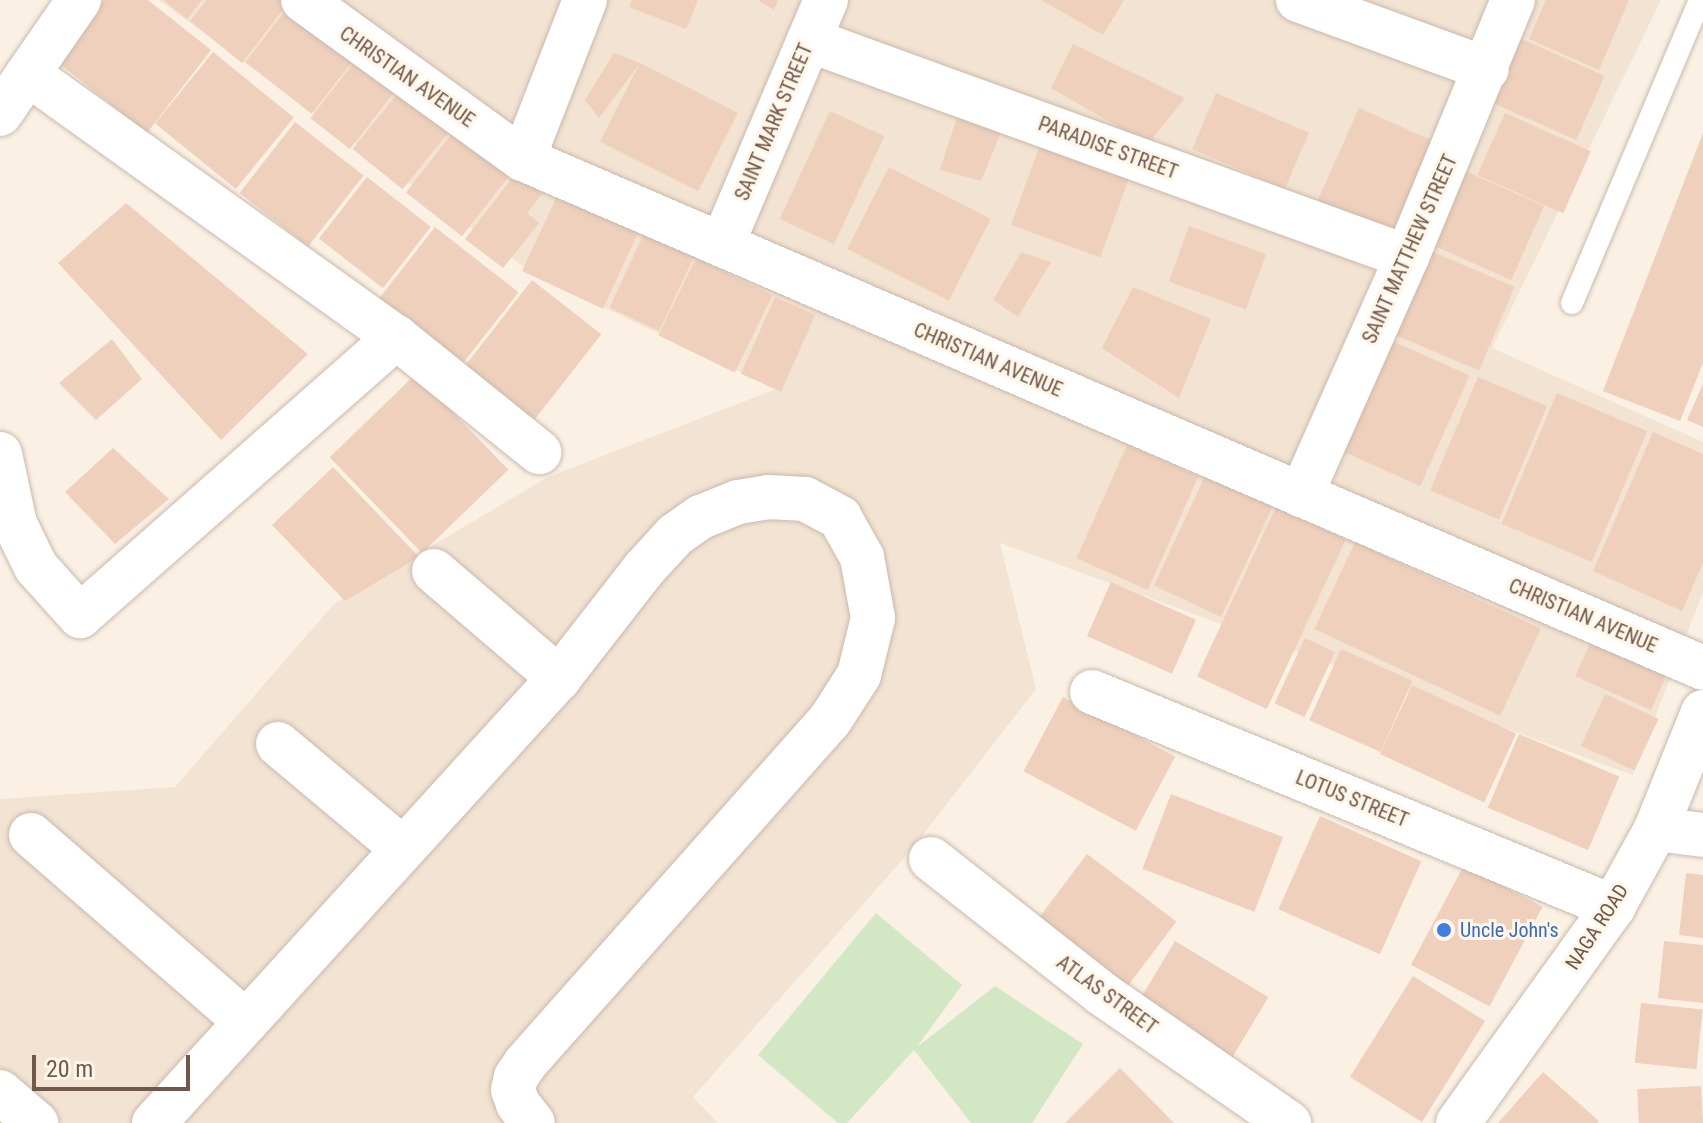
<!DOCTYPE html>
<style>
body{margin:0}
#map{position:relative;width:1703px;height:1123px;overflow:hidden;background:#faf1e4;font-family:"Roboto Condensed",sans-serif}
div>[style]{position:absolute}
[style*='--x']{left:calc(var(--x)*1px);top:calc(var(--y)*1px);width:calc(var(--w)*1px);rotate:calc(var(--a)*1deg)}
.residential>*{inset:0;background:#f2e3d3}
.green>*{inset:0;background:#d2e7c3}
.building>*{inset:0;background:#eed0bd;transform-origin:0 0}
.roads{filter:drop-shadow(0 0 2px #cbb9ab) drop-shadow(0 0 2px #cbb9ab)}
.service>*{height:22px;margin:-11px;padding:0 11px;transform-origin:11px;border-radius:11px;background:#fff}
.minor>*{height:44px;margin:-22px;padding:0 22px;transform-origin:22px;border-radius:22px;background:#fff}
.tertiary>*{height:44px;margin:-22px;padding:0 22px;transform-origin:22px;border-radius:22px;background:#fff}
.secondary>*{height:44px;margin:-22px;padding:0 22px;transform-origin:22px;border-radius:22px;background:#fff}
.dots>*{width:22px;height:22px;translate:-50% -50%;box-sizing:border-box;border:4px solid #fef6e9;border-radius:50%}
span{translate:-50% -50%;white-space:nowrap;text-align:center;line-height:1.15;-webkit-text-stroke:6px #fef6e9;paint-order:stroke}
.street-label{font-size:20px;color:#71584b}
.shop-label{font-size:20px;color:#366cbe}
.left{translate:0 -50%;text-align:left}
.scale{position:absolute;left:32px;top:1055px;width:158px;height:36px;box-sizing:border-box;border:4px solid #71584b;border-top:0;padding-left:10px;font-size:24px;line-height:28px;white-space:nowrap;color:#71584b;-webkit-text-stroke:6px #fef6e9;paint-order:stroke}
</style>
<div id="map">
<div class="residential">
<div style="clip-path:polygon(159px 0,1661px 0,1492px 348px,1703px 442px,1703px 592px,1633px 775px,1000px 543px,1036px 689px,911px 850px,693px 1097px,718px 1123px,0 1123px,0 799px,175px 787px,334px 604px,548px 477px,776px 389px,535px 275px)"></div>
</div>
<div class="green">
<div style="clip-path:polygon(876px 913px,962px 985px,917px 1047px,995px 986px,1083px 1044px,1032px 1123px,971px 1123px,914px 1050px,847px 1123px,838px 1123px,758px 1055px)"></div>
</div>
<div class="building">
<div style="clip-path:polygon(104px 0,148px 0,211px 50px,147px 133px,56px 61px)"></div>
<div style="clip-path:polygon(163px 0,202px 0,187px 19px)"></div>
<div style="clip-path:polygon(207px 0,290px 0,242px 63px,190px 21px)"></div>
<div style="clip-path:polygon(632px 0,698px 0,686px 29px,629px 7px)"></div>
<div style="clip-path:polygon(758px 0,778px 0,774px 10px)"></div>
<div style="clip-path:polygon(1041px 0,1124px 0,1103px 35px)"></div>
<div style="clip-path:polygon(1546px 0,1629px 0,1599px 70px,1529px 39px)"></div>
<div style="left:289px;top:6px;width:84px;height:71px;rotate:38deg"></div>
<div style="left:1517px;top:37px;width:96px;height:70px;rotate:24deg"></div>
<div style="clip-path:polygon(1073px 44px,1185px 98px,1148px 144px,1051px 88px)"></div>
<div style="left:213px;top:52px;width:104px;height:92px;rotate:39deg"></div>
<div style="clip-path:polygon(614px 53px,640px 63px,599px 118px,585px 100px)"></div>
<div style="left:356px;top:60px;width:50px;height:74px;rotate:38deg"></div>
<div style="left:640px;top:63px;width:110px;height:88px;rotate:27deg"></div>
<div style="left:398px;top:93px;width:64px;height:72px;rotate:39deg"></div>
<div style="left:1216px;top:93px;width:101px;height:61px;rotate:23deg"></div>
<div style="left:1359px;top:108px;width:86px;height:101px;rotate:24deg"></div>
<div style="left:830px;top:111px;width:60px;height:119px;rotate:25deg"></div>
<div style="clip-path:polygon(959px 111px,1003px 128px,981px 181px,940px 170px)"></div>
<div style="left:1505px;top:113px;width:94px;height:68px;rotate:24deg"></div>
<div style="left:295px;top:122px;width:87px;height:90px;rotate:38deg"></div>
<div style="left:454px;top:131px;width:71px;height:78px;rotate:38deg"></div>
<div style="clip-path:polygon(1703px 133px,1703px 363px,1680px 421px,1603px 391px)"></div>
<div style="left:1040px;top:145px;width:95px;height:85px;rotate:20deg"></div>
<div style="left:889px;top:167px;width:114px;height:92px;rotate:27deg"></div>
<div style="left:1461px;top:169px;width:91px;height:81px;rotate:24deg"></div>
<div style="clip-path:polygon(516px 173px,542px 194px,527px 213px,539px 223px,503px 268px,465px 239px)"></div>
<div style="left:367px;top:177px;width:81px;height:78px;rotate:38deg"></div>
<div style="left:558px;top:194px;width:89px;height:85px;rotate:25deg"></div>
<div style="clip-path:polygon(126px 203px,308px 354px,221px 440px,58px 263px)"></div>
<div style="left:1189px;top:226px;width:82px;height:59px;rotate:20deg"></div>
<div style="left:435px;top:227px;width:106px;height:95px;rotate:38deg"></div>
<div style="left:647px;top:227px;width:55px;height:89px;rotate:25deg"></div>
<div style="left:1428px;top:250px;width:94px;height:91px;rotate:23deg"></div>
<div style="clip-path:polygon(1021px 252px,1051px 262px,1018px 317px,993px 300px)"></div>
<div style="left:696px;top:258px;width:85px;height:86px;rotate:26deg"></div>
<div style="left:532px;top:280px;width:88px;height:113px;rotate:38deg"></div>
<div style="clip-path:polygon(1133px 287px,1211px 319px,1179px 398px,1102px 348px)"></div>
<div style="left:775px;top:297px;width:44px;height:84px;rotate:24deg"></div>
<div style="clip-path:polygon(112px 339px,142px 379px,96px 420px,59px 383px)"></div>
<div style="left:1390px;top:340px;width:87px;height:121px;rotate:24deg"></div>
<div style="left:416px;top:374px;width:133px;height:120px;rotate:46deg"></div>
<div style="left:1478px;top:377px;width:75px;height:123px;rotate:23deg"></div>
<div style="clip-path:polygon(1703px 384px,1703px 427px,1687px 420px)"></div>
<div style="left:1557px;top:393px;width:98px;height:142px;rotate:23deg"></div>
<div style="clip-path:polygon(1653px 432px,1703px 454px,1703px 563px,1682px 611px,1593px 571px)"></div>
<div style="left:1127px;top:445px;width:78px;height:124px;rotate:24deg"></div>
<div style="clip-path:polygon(113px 448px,169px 499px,115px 544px,65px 492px)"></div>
<div style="clip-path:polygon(333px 467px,419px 557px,345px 601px,272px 525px)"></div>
<div style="left:1206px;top:474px;width:74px;height:123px;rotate:25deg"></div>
<div style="left:1276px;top:507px;width:77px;height:187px;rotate:25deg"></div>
<div style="left:1355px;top:542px;width:205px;height:96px;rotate:25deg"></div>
<div style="left:1111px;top:582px;width:93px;height:59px;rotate:24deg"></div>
<div style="left:1598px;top:625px;width:83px;height:56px;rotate:24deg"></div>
<div style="left:1305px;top:638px;width:33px;height:72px;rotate:25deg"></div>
<div style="left:1341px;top:649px;width:78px;height:78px;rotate:24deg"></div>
<div style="left:1412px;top:685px;width:115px;height:76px;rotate:25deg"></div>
<div style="left:1605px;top:694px;width:59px;height:57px;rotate:25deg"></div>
<div style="left:1063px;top:697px;width:127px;height:84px;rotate:28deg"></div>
<div style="left:1519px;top:734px;width:109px;height:80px;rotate:23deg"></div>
<div style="left:1171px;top:794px;width:120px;height:80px;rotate:21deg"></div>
<div style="left:1320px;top:816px;width:111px;height:102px;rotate:24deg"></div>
<div style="left:1087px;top:854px;width:112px;height:86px;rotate:37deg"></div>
<div style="left:1464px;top:865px;width:89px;height:113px;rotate:28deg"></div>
<div style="clip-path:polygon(1686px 873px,1703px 875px,1703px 938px,1679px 935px)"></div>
<div style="left:1175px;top:941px;width:109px;height:73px;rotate:31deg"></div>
<div style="clip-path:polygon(1664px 941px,1703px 945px,1703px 1003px,1658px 998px)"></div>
<div style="left:1413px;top:976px;width:85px;height:119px;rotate:32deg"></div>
<div style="left:1641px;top:1003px;width:62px;height:60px;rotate:6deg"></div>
<div style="clip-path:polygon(1120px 1068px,1174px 1123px,1065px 1123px)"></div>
<div style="clip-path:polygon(1543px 1072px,1599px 1121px,1597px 1123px,1498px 1123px)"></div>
<div style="left:1701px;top:1086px;width:37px;height:64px;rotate:87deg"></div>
</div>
<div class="roads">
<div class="service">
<div style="--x:1572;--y:303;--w:329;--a:-67.1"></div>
</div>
<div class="minor">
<div style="--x:303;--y:0;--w:271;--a:35.9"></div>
<div style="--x:523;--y:159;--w:1285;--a:23.33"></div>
<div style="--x:1298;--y:0;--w:201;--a:20.1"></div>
<div style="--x:809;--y:40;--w:636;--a:19.94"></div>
<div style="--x:28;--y:74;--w:452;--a:35.6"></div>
<div style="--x:396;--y:337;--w:184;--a:38.8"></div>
<div style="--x:0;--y:114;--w:139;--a:-55.3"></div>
<div style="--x:523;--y:159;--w:171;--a:-68.7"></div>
<div style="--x:722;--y:245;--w:266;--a:-67"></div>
<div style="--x:0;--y:454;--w:72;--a:77.9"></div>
<div style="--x:15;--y:524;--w:48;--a:64"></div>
<div style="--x:36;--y:567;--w:66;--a:48.1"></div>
<div style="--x:80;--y:616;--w:422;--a:-41.4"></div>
<div style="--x:1301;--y:495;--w:261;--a:-66"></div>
<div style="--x:1407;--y:257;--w:278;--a:-67.6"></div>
<div style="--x:434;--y:571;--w:165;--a:40.6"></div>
<div style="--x:1092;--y:692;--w:564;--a:22.42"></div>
<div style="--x:278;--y:744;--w:163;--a:40"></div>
<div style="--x:31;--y:835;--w:285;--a:41"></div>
<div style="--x:931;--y:859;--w:216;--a:38.2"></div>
<div style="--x:1101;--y:993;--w:229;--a:34.7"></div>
<div style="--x:0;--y:1092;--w:48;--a:40.7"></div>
<div style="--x:154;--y:1123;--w:602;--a:-47.69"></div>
<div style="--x:559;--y:678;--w:137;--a:-52.1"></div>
<div style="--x:643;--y:570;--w:47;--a:-47.6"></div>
<div style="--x:675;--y:535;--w:32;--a:-35"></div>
<div style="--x:701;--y:517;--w:40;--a:-22"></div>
<div style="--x:738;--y:502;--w:30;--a:-9"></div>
<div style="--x:768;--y:497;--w:37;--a:3"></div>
<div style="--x:805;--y:499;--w:40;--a:28"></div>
<div style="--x:840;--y:518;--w:45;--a:60.6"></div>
<div style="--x:862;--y:557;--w:62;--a:79.8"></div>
<div style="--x:873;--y:618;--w:59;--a:103.8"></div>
<div style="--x:859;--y:675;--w:54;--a:122.8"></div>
<div style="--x:830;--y:720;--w:460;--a:131.6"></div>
<div style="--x:525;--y:1064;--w:16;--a:125"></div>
<div style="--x:516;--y:1077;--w:13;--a:103"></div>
<div style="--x:513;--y:1090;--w:15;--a:70"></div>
<div style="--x:518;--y:1104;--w:24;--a:52"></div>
</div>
<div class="tertiary">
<div style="--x:1656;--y:829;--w:47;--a:7.3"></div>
</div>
<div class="secondary">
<div style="--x:1458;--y:1123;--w:266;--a:-54.3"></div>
<div style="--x:1613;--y:907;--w:89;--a:-61.1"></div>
<div style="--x:1656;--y:829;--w:126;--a:-68.1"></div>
</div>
</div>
<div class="dots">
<div style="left:1444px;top:930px;background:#3f7fe0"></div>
</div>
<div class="street-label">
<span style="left:407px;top:77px;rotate:35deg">CHRISTIAN AVENUE</span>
<span style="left:774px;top:122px;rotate:-67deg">SAINT MARK STREET</span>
<span style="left:1108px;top:148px;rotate:20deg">PARADISE STREET</span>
<span style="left:1410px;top:249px;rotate:-66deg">SAINT MATTHEW STREET</span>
<span style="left:988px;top:360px;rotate:23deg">CHRISTIAN AVENUE</span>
<span style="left:1583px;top:616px;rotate:23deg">CHRISTIAN AVENUE</span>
<span style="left:1352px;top:799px;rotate:22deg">LOTUS STREET</span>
<span style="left:1597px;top:927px;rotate:-57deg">NAGA ROAD</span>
<span style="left:1107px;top:995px;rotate:36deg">ATLAS STREET</span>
</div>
<div class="shop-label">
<span class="left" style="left:1460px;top:930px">Uncle John's</span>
</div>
<div class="scale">20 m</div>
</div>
